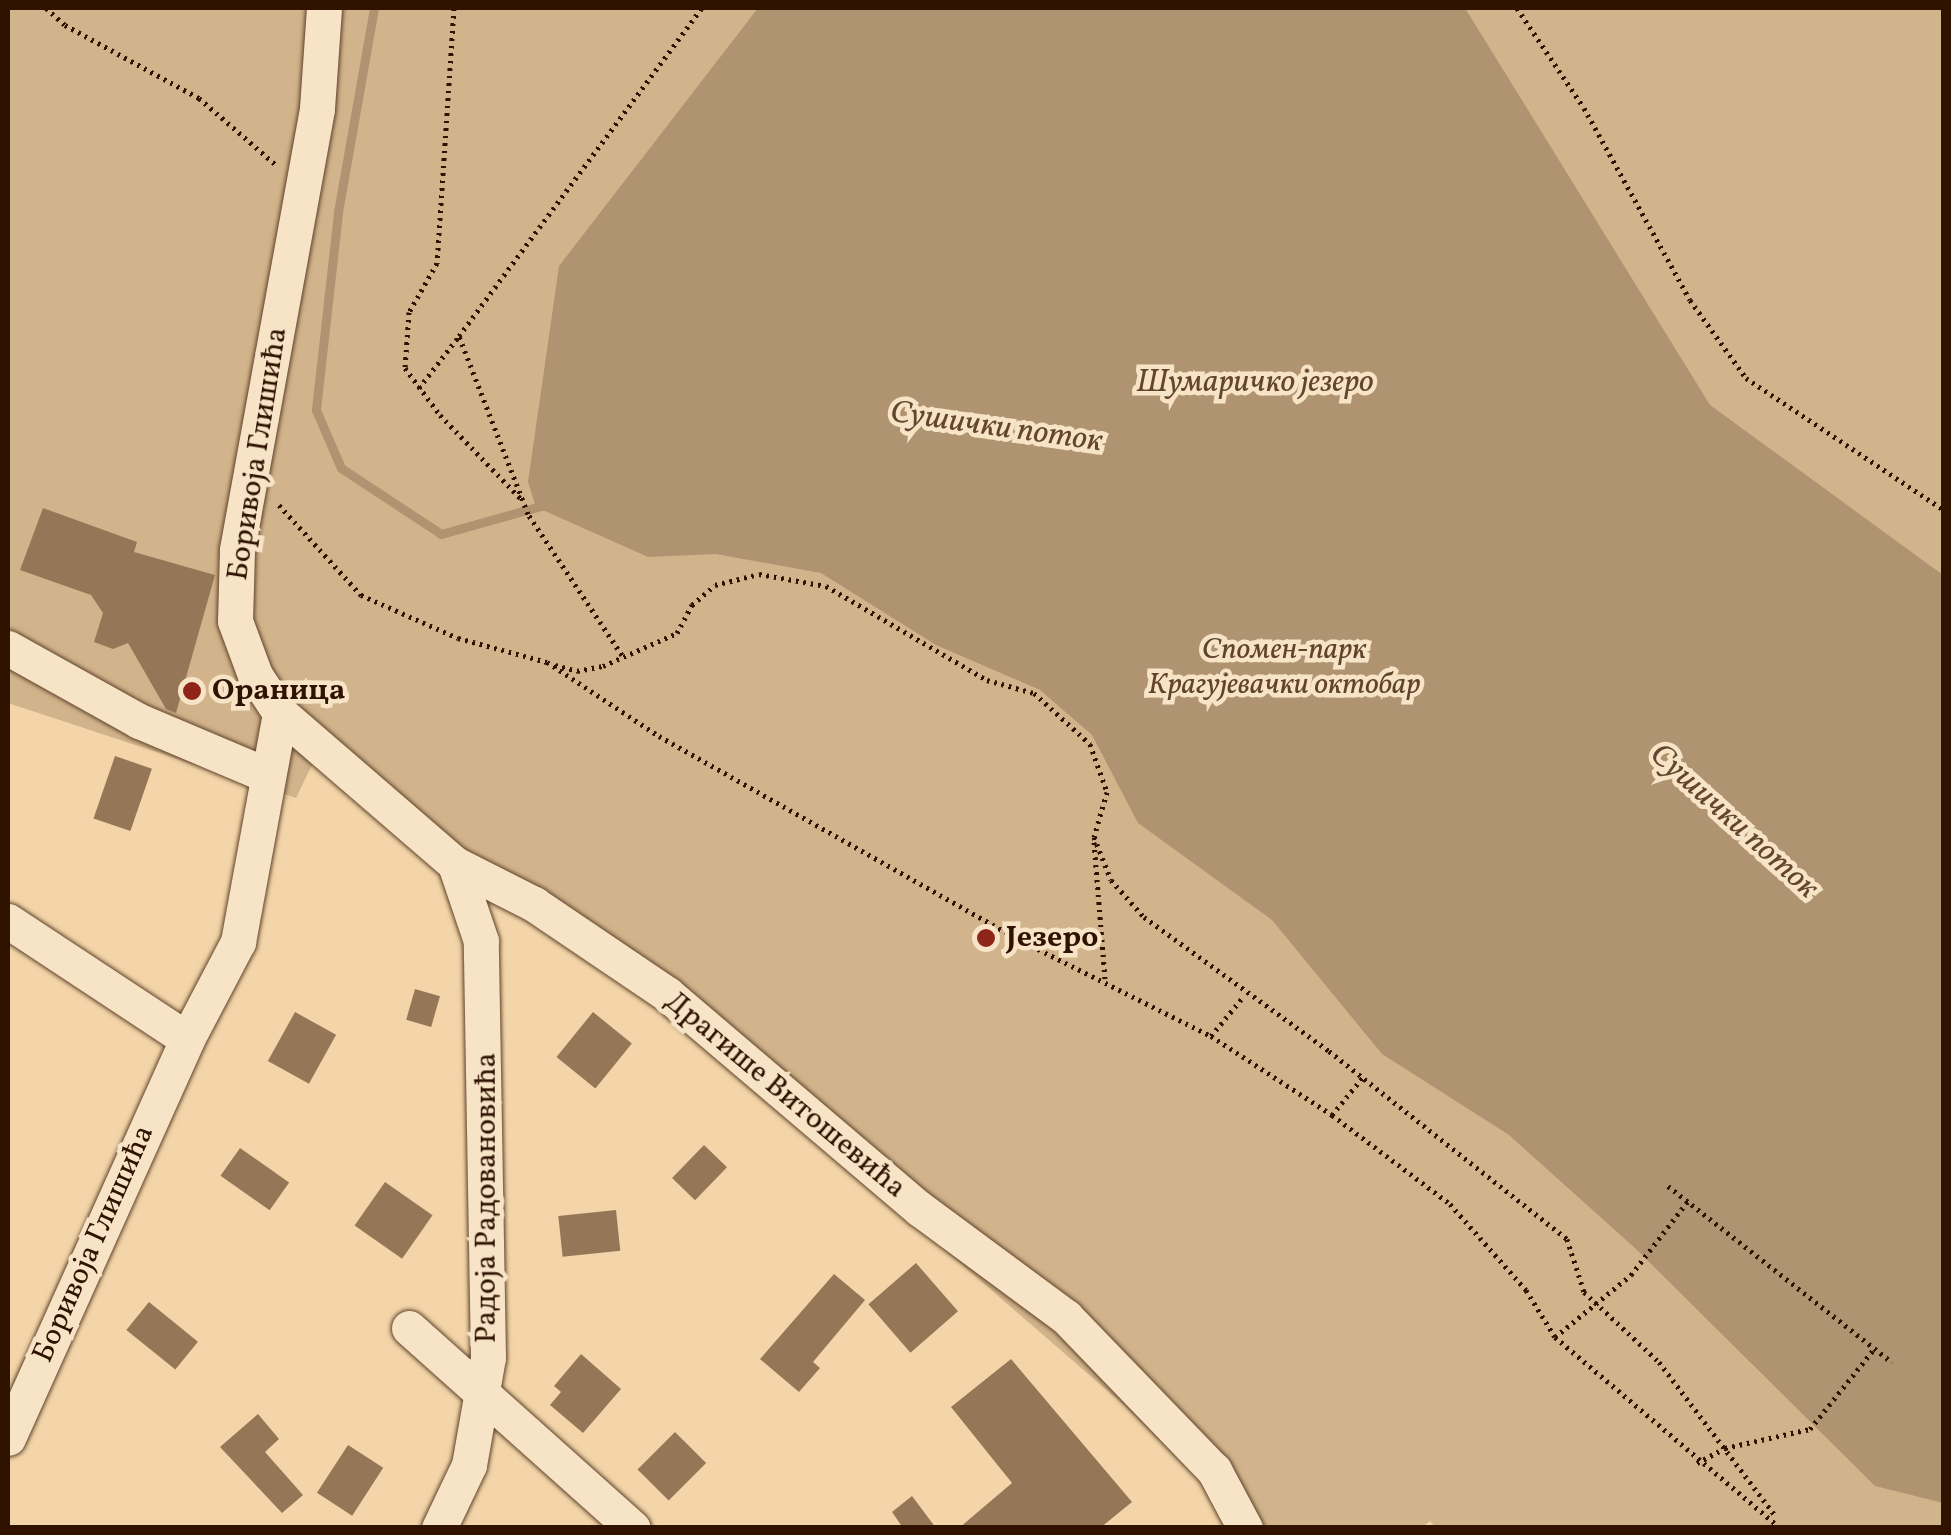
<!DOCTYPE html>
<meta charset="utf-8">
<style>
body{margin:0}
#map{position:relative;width:1951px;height:1535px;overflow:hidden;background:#f3d5a9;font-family:Vollkorn,serif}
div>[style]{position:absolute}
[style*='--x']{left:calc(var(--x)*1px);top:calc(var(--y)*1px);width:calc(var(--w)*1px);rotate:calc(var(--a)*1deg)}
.green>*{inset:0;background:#d2b48c}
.water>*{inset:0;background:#b09370}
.stream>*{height:9px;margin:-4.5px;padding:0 4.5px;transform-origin:4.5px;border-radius:4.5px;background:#b09370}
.building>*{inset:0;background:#957758;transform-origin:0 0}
.path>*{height:5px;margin-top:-2.5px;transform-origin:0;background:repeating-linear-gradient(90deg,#2f1200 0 2.5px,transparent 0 7.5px)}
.roads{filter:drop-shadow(0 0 2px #60432a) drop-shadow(0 0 2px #60432a)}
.street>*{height:35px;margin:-17.5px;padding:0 17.5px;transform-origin:17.5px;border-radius:17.5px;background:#f7e4c7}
.dots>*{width:28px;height:28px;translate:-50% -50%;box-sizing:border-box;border:5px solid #f7e4c7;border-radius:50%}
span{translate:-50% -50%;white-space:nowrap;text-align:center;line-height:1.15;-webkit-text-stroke:9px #f7e4c7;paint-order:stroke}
.street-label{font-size:30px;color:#2f1200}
.park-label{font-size:30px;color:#60432a;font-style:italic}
.poi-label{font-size:30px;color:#2f1200;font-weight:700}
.left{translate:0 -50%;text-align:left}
.water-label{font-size:32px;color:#63462d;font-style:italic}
.frame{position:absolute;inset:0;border:10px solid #2f1200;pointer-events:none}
</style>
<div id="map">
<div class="green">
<div style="clip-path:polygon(8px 8px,1943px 8px,1943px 1527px,1436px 1528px,1430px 1521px,1421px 1528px,1231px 1527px,1212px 1493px,1124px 1405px,690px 1029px,314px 761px,296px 798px,8px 703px)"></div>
</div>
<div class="water">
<div style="clip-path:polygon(758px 8px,1465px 8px,1710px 405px,1943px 575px,1943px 1503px,1875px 1486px,1636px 1249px,1509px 1135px,1382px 1054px,1272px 920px,1138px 823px,1092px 735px,1040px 690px,936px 645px,821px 573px,716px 554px,648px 557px,536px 507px,528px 482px,559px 266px)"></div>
</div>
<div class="stream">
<div style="--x:374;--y:8;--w:208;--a:100"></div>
<div style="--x:338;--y:213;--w:198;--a:96.4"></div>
<div style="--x:316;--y:410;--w:63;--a:66.7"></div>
<div style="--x:341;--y:468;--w:120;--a:33.4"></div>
<div style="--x:441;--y:534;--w:107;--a:-15.7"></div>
</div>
<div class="building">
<div style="clip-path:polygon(43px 508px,137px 542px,134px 552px,215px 575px,176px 713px,166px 709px,128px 643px,113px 649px,94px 642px,103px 613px,91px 595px,20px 570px)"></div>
<div style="left:115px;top:756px;width:39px;height:66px;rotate:19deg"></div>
<div style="left:415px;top:989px;width:26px;height:32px;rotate:16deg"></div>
<div style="left:295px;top:1012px;width:47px;height:56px;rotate:29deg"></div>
<div style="left:593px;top:1012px;width:50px;height:58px;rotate:39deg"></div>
<div style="left:704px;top:1145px;width:32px;height:46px;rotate:44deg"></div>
<div style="left:240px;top:1148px;width:60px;height:34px;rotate:35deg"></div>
<div style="left:385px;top:1182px;width:58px;height:53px;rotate:35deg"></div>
<div style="left:616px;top:1210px;width:41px;height:58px;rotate:84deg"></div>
<div style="left:916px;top:1263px;width:64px;height:63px;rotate:49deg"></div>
<div style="clip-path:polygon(834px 1274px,865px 1300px,813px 1362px,820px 1368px,799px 1392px,760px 1359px)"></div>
<div style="left:149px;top:1302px;width:63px;height:36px;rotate:39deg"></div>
<div style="clip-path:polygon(581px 1354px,621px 1389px,583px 1433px,550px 1405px,561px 1392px,554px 1386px)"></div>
<div style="clip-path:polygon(1011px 1359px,1132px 1502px,1100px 1528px,959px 1528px,1012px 1483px,951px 1407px)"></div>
<div style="clip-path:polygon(258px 1414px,279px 1439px,265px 1452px,303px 1495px,282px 1513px,220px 1447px)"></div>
<div style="left:675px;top:1432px;width:44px;height:53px;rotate:45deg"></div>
<div style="left:348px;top:1445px;width:42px;height:57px;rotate:33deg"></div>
<div style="clip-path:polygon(912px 1496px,936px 1528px,903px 1528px,892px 1512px)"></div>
</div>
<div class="path">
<div style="--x:46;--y:8;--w:25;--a:42"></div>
<div style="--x:65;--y:25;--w:153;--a:28.6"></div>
<div style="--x:199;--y:98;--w:102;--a:41"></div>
<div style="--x:454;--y:8;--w:256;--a:93.8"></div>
<div style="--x:437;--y:263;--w:56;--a:119.7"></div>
<div style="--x:409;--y:312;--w:56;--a:94.1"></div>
<div style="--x:405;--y:368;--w:59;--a:53.3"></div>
<div style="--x:440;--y:415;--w:118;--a:46"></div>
<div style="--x:1517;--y:8;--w:120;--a:56.2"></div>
<div style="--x:1584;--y:108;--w:219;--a:61.1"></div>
<div style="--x:1690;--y:300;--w:96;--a:54.3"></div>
<div style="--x:1746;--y:378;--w:238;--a:33.7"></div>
<div style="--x:419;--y:388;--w:66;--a:-52.4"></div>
<div style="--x:279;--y:505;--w:122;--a:47.7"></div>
<div style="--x:361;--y:595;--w:106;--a:23.9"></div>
<div style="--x:458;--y:638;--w:92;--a:15.1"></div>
<div style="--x:547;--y:662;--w:134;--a:33.5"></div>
<div style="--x:659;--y:736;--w:412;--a:29.5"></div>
<div style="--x:1018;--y:939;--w:216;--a:26.7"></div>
<div style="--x:1211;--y:1036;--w:145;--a:33.1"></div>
<div style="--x:1332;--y:1115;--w:148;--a:37"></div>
<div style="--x:1450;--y:1204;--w:115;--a:48.5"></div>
<div style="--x:1526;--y:1290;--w:55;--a:58.3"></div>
<div style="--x:1555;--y:1337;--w:295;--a:40.3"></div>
<div style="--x:622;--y:655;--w:169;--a:-123.7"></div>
<div style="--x:528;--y:514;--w:191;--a:-111.2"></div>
<div style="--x:459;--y:336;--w:408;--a:-53.5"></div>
<div style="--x:555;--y:665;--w:23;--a:15"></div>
<div style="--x:577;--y:671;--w:26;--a:-11"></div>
<div style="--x:603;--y:666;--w:81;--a:-24"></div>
<div style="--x:677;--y:633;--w:32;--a:-62"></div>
<div style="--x:692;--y:605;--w:30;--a:-41"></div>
<div style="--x:715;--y:585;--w:45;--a:-14"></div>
<div style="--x:759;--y:574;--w:68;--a:10.2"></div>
<div style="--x:826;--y:586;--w:186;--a:30.3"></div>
<div style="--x:987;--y:680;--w:49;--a:15.5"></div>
<div style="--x:1034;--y:693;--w:76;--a:42.3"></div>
<div style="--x:1090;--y:744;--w:51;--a:70.5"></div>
<div style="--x:1107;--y:792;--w:47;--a:106.1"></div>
<div style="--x:1094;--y:837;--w:46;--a:68.4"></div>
<div style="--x:1111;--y:880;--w:50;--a:48.3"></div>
<div style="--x:1144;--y:917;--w:228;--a:35.9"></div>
<div style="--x:1329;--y:1051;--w:303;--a:38.3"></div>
<div style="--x:1567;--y:1239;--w:56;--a:72.2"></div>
<div style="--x:1584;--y:1292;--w:103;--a:43"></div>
<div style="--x:1659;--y:1362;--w:191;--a:52.9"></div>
<div style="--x:1094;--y:842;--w:137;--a:85.4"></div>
<div style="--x:1211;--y:1036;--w:52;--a:-50.5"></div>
<div style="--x:1332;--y:1115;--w:49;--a:-50.8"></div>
<div style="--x:1668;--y:1186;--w:285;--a:38.2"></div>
<div style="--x:1555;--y:1337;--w:98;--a:-39.2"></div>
<div style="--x:1631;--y:1275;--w:93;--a:-52.4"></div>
<div style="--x:1697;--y:1463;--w:32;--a:-28"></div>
<div style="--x:1725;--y:1448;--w:87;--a:-12.6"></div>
<div style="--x:1810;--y:1429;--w:102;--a:-51.3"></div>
</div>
<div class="roads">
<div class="street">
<div style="--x:324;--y:8;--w:101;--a:94"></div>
<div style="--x:317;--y:109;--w:448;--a:100.3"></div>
<div style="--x:237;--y:550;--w:71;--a:91.6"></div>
<div style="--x:235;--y:621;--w:58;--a:69.7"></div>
<div style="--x:255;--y:675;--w:45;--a:56.7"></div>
<div style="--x:280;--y:713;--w:231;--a:40.8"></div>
<div style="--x:455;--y:864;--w:89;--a:26.9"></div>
<div style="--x:534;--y:904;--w:161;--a:34.1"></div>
<div style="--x:667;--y:994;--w:332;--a:40.4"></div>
<div style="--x:920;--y:1209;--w:182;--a:36.5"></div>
<div style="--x:1066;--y:1317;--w:213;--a:46"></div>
<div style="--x:1214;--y:1470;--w:66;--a:61.9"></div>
<div style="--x:8;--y:648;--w:150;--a:29.1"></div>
<div style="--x:139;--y:721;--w:139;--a:22.9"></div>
<div style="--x:8;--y:921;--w:214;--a:33.4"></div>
<div style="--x:409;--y:1328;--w:300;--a:41.8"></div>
<div style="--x:8;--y:1438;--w:437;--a:-65.8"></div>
<div style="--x:187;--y:1039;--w:110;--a:-62.3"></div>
<div style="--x:238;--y:942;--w:233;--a:-79.6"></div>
<div style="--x:439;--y:1528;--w:70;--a:-64.5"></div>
<div style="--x:469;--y:1465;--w:110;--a:-80"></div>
<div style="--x:488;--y:1357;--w:416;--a:-91"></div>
<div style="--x:481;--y:941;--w:81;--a:-108.7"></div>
</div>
</div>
<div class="dots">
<div style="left:192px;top:691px;background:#8f2418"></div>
<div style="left:986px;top:938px;background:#8f2418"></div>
</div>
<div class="street-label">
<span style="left:258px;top:454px;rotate:-81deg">Боривоја Глишића</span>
<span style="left:785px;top:1095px;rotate:40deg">Драгише Витошевића</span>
<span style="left:487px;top:1198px;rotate:-90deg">Радоја Радовановића</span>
<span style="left:94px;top:1244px;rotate:-66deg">Боривоја Глишића</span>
</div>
<div class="park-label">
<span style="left:1284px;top:667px">Спомен-парк<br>Крагујевачки октобар</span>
</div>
<div class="poi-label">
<span class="left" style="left:212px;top:691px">Ораница</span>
<span class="left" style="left:1006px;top:938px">Језеро</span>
</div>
<div class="water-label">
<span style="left:1255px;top:383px">Шумаричко језеро</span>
<span style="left:996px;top:428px;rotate:8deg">Сушички поток</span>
<span style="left:1733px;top:822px;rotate:42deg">Сушички поток</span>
</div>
<div class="frame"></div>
</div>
